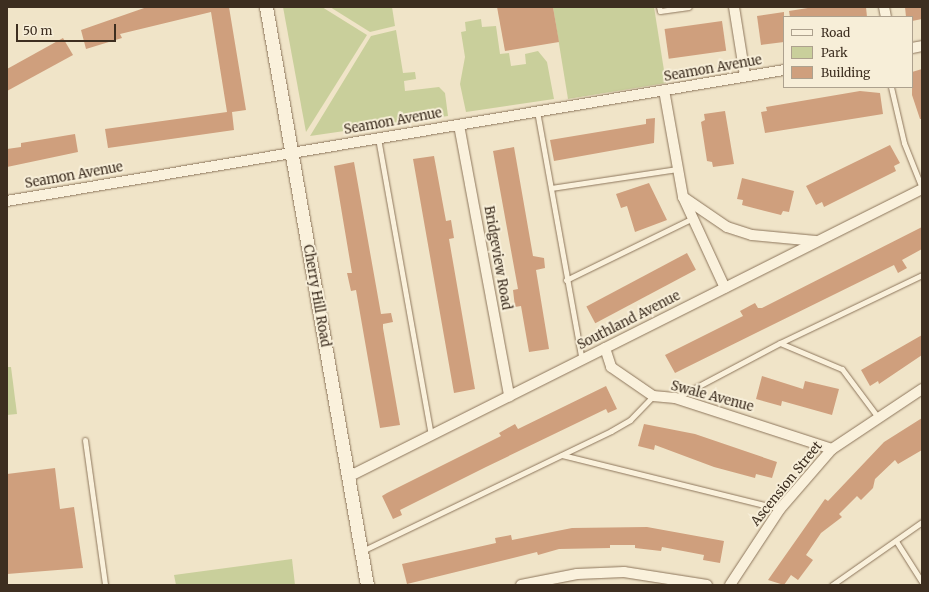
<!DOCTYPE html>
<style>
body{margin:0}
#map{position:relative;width:929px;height:592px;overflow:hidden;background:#f0e4c8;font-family:Merriweather,serif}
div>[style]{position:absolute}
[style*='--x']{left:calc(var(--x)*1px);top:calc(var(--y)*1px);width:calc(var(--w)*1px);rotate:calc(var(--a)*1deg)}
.green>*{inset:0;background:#c9cf9b}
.building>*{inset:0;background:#cf9f7d;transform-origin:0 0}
.roads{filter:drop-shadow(0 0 1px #8d765c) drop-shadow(0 0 1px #8d765c)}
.service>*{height:5px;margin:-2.5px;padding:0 2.5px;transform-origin:2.5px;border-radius:2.5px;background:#faf1dc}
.minor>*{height:10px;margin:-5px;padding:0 5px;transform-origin:5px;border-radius:5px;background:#faf1dc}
.tertiary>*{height:13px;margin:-6.5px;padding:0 6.5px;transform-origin:6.5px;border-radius:6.5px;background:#faf1dc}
span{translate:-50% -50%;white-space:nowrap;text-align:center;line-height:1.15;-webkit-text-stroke:4px #f7eed8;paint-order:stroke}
.street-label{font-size:13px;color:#3d2e20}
.frame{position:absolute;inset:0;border:8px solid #3d2e20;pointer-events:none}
.legend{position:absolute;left:783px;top:16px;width:130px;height:72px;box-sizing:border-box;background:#f7eed8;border:1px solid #ada18e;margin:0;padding:5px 7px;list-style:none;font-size:12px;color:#3d2e20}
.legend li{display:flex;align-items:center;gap:8px;height:20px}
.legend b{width:20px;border:1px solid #ada18e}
.scale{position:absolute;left:16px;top:24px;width:100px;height:18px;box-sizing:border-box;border:2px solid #3d2e20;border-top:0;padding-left:5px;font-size:12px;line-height:14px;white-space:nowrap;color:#3d2e20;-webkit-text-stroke:3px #f7eed8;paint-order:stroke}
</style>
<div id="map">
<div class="green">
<div style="clip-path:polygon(283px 7px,322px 7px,367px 35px,306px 132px)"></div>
<div style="clip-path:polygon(330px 7px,392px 7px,395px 26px,370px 32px)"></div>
<div style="clip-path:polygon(553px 7px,654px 7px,666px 83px,568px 99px)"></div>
<div style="clip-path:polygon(481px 19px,482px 27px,496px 26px,500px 54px,509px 53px,511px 66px,526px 64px,525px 54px,538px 51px,547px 62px,554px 99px,466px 112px,460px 84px,465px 57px,461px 32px,466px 31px,465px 22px)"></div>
<div style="clip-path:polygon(396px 30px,403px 73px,415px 72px,416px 79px,404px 81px,405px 91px,439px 87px,445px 93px,448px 116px,310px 136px,371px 36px)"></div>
<div style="clip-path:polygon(7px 367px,11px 367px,17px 414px,7px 415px)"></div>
<div style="clip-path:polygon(292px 559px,295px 585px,176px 585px,174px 575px)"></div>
</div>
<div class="building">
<div style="clip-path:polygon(147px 7px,229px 7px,246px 110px,232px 112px,234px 130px,108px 148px,105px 129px,227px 112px,211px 12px,120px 34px,122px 38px,86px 49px,81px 30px)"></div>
<div style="clip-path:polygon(497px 7px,553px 7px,559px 42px,505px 51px)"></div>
<div style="clip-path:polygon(814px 7px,866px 7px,867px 17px,790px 17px,789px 11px)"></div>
<div style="clip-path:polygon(905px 7px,922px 7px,922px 19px,912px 21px,912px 17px,906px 17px)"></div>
<div style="clip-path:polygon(784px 12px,784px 42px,761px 45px,757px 16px)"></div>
<div style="left:722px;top:21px;width:30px;height:58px;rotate:82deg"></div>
<div style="clip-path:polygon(63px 38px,73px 55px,7px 91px,7px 69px)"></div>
<div style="clip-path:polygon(922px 69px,922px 119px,920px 119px,912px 95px,912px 72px)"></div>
<div style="clip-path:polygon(860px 91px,880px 93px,883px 114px,765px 133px,761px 112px,767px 111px,766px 107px)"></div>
<div style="clip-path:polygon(725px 111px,734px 164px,713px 167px,712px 162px,707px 161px,701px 122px,705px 120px,704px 114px)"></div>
<div style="clip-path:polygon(655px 118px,654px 143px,554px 161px,550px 140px,646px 124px,646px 119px)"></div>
<div style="clip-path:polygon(75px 134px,78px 152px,7px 167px,7px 149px,21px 147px,21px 143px)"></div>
<div style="clip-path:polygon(890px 145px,900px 163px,894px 166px,896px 171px,824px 207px,822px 202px,816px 205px,806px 186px)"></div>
<div style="clip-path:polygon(514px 147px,533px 256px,544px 258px,545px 268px,536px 270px,549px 349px,529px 352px,521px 306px,515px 307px,513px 290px,518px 289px,493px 151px)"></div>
<div style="clip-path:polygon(434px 156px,446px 221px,451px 220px,454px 238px,449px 239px,475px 389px,454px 393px,413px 159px)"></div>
<div style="clip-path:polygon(354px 162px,381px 314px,391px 313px,393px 322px,383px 324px,383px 328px,400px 425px,380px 428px,356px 290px,351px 291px,347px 273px,352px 273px,334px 166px)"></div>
<div style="clip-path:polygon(742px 178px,794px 191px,789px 212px,783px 211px,781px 215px,742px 205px,743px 200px,737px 199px)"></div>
<div style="clip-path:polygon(649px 183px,667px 220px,635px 232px,627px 206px,621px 208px,616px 194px)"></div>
<div style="clip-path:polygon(922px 227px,922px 249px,902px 260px,907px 268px,898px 273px,894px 265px,675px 373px,665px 355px,743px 316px,740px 311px,755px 303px,758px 308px,762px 308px)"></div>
<div style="left:687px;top:253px;width:19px;height:114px;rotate:62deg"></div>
<div style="clip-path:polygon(922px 335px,922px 355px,879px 384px,878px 381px,870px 386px,861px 370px)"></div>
<div style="clip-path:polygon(762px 376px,803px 389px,805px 381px,839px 389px,832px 415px,782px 401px,781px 406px,756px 399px)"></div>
<div style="clip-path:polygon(606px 386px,617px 409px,608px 413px,606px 409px,486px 467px,400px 510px,402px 515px,393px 519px,382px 496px,387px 493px,501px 436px,499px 433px,515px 424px,518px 429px)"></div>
<div style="clip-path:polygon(922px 418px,922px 450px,898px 464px,895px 460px,875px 479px,873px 488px,861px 500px,857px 496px,839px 514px,842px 517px,821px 533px,806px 555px,813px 560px,798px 580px,791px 575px,784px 585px,768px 580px,825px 499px,828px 501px,884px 442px)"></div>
<div style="clip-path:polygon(644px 424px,695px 434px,777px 462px,772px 478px,756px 474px,755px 478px,714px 467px,655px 445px,654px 450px,638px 446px)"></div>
<div style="clip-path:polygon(55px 468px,60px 509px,74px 507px,83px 568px,7px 574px,7px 474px)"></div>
<div style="clip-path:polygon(647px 527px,724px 541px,720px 563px,703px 560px,704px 555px,662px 547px,661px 551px,635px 548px,635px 545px,610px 545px,610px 548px,559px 549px,538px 555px,537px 552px,407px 584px,402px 564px,496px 543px,495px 538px,511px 535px,512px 540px,572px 528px)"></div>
</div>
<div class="roads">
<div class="service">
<div style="--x:659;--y:7;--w:4;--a:76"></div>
<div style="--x:660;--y:11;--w:29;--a:-8"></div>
<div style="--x:891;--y:87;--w:57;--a:76.9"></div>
<div style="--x:904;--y:143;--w:48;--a:68.2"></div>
<div style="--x:537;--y:111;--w:253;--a:79.8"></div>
<div style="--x:378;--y:138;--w:302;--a:79.9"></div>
<div style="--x:551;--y:188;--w:126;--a:-8.6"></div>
<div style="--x:566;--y:280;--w:139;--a:-26"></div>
<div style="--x:780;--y:343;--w:157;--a:-25.6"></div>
<div style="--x:676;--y:398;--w:118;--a:-27.9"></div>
<div style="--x:780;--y:343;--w:67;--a:22.8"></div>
<div style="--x:842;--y:369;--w:59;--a:53.3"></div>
<div style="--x:85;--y:440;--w:146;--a:82.1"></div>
<div style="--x:562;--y:455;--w:225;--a:13.9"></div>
<div style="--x:896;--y:541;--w:49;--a:57.6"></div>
<div style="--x:362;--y:551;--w:276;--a:-25.7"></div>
<div style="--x:611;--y:431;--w:22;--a:-30"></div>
<div style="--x:630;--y:420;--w:33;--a:-46"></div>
<div style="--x:832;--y:585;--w:110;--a:-35"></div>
</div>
<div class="minor">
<div style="--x:734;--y:7;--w:70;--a:80.9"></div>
<div style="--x:884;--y:7;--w:10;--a:79"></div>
<div style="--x:912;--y:48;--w:10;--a:-11"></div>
<div style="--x:664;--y:90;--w:109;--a:79.9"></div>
<div style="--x:683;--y:197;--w:100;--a:65.2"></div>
<div style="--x:459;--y:125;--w:276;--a:79.5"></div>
<div style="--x:683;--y:197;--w:53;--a:34.3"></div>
<div style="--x:727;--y:227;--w:26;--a:18"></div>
<div style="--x:752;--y:235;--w:64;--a:5.4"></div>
<div style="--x:7;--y:201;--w:788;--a:-9.57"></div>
<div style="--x:605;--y:348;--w:20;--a:72"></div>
<div style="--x:611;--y:367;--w:51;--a:34.6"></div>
<div style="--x:653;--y:396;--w:22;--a:5"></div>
<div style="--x:675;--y:398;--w:165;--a:18"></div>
<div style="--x:348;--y:477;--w:642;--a:-26.64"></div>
<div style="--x:521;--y:585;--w:57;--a:-11.1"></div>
<div style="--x:577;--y:574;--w:47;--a:-2.4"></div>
<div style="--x:624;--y:572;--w:84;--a:8.9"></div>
<div style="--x:730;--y:585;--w:91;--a:-56.7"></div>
<div style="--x:780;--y:509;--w:79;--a:-49.1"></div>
<div style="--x:832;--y:449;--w:108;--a:-33.7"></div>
</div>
<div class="tertiary">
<div style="--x:266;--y:7;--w:587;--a:80.09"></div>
</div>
</div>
<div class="street-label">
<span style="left:713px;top:69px;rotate:-10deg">Seamon Avenue</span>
<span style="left:393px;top:122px;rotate:-10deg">Seamon Avenue</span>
<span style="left:74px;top:176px;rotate:-10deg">Seamon Avenue</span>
<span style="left:497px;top:258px;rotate:80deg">Bridgeview Road</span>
<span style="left:316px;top:296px;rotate:80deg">Cherry Hill Road</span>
<span style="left:629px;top:321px;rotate:-27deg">Southland Avenue</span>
<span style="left:712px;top:397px;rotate:15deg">Swale Avenue</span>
<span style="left:787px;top:484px;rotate:-51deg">Ascension Street</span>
</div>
<div class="frame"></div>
<ul class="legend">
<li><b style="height:5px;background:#faf1dc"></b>Road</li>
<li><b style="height:11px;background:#c9cf9b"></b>Park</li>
<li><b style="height:11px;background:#cf9f7d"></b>Building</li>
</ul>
<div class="scale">50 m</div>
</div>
